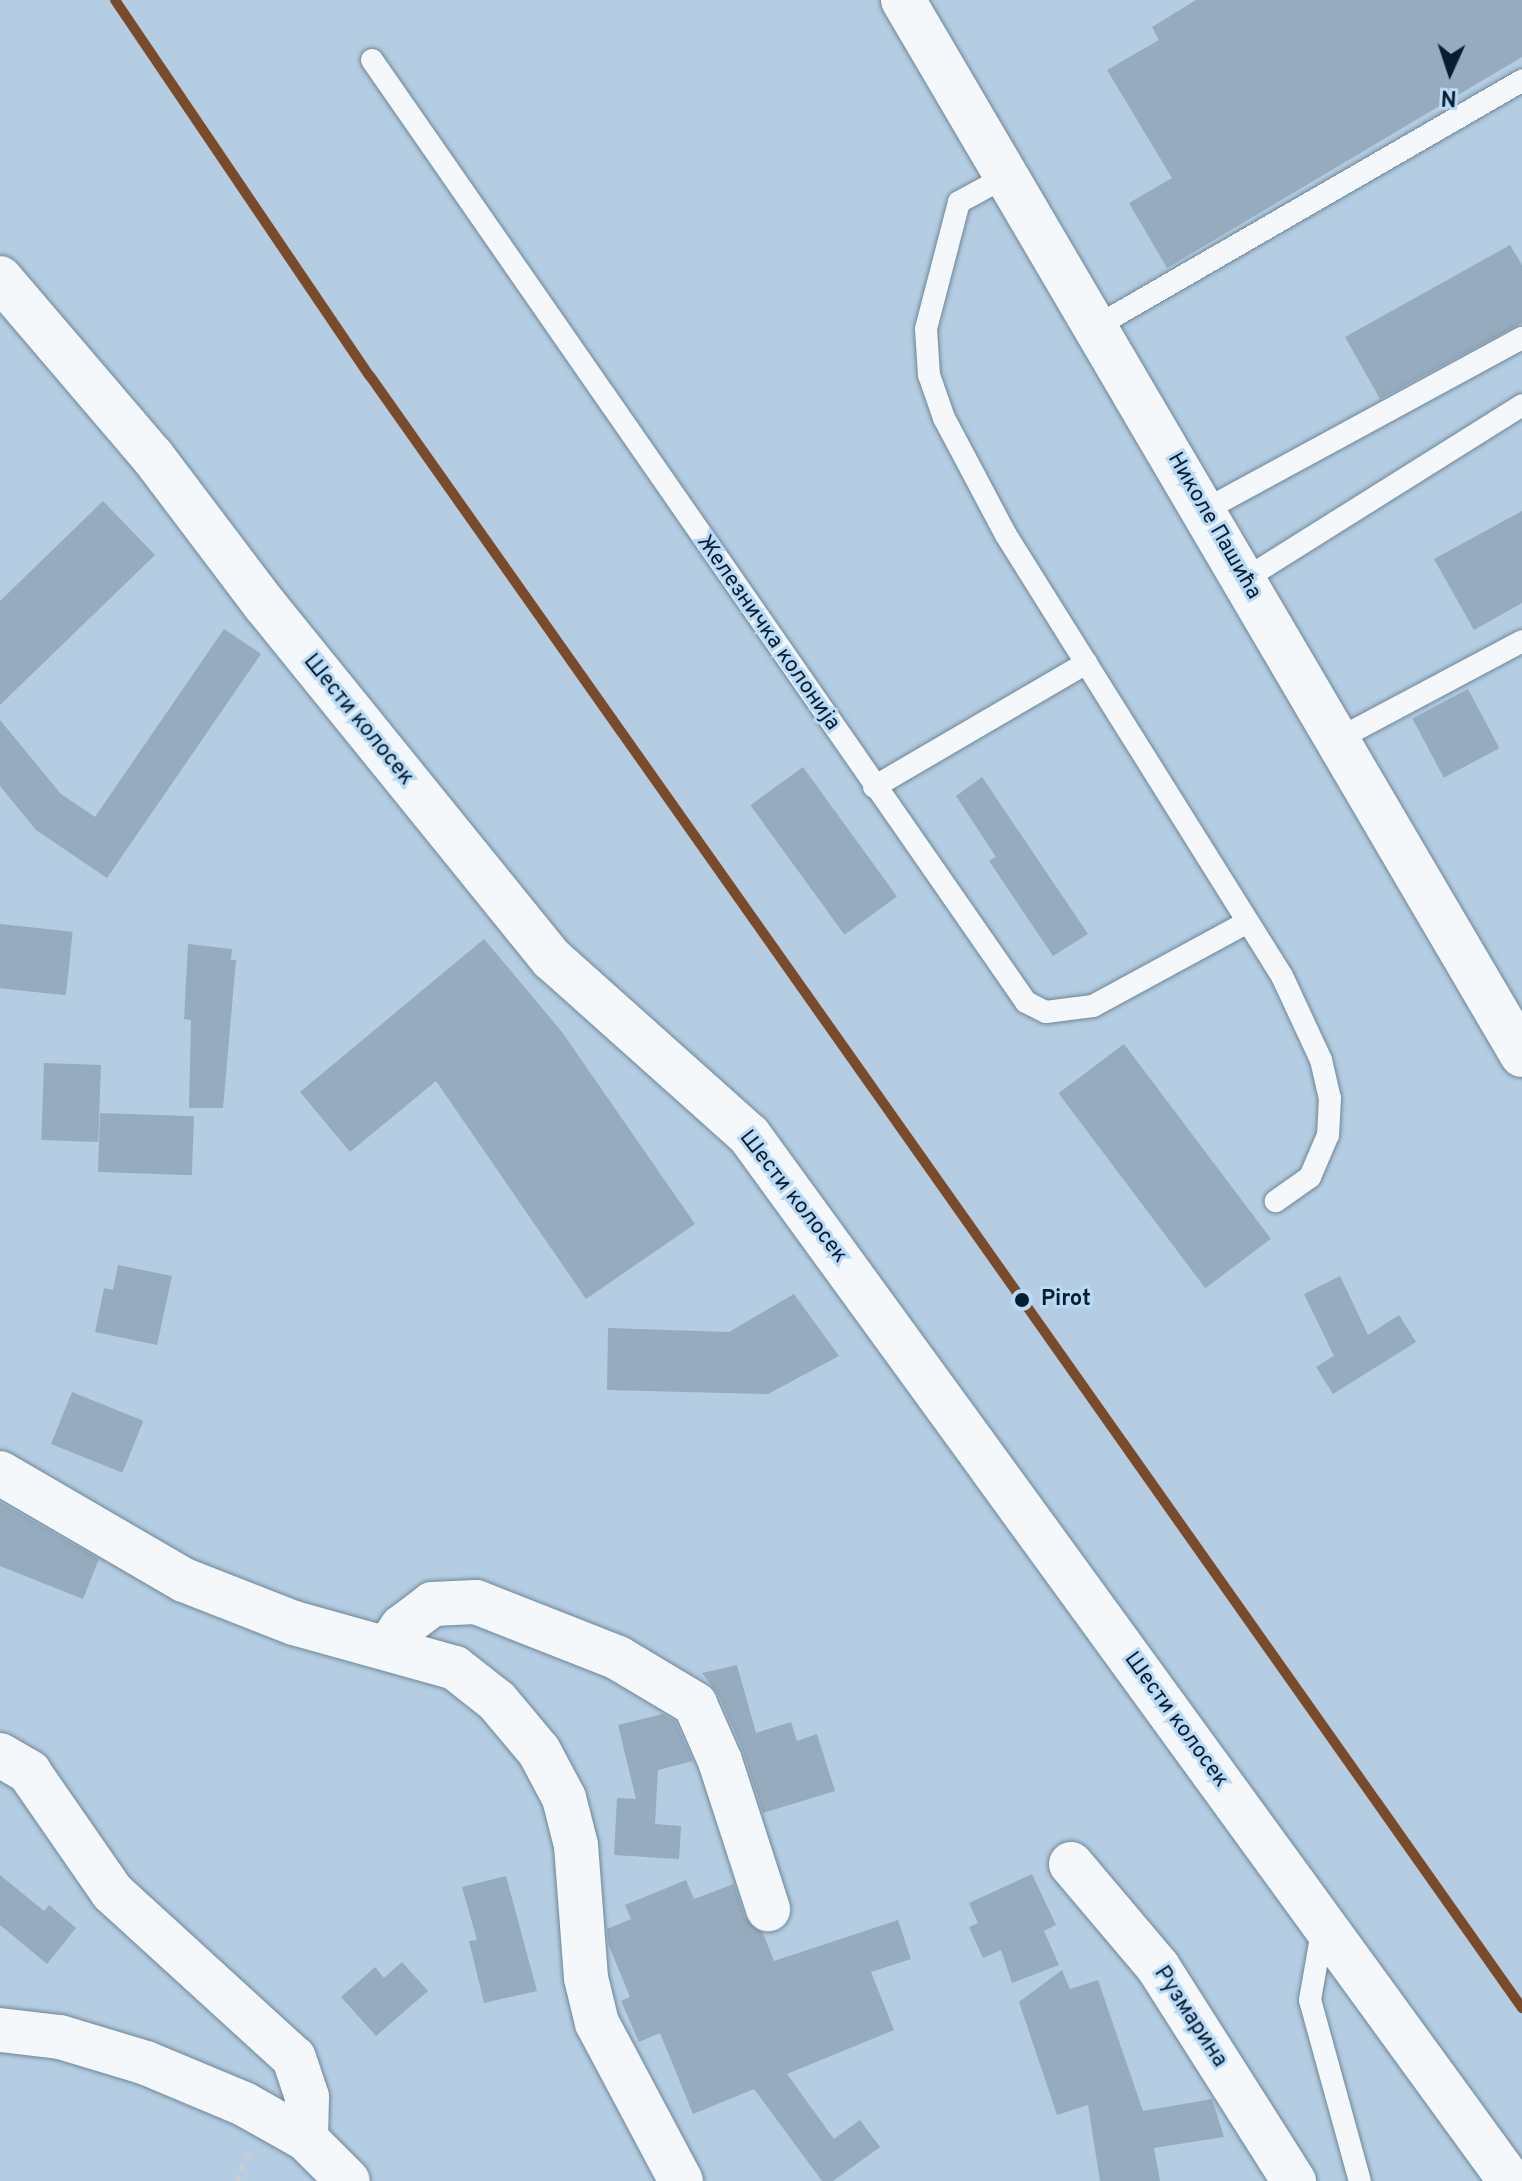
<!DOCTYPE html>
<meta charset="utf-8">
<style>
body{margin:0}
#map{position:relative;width:1522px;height:2181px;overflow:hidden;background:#b4cde2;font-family:Overpass,sans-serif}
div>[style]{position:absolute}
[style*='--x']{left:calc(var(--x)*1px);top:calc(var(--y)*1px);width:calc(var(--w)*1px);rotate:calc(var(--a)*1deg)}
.building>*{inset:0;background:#96abbe;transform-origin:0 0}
.path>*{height:5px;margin-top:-2.5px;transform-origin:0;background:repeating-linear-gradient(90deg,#c7cfd5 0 6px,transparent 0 12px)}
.roads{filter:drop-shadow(0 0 2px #6f8697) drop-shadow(0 0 2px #6f8697)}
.service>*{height:22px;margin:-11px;padding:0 11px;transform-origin:11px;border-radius:11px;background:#f4f8fb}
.minor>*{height:44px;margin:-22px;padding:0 22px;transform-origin:22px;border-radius:22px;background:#f4f8fb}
.secondary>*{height:44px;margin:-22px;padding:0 22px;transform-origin:22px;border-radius:22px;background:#f4f8fb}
.rail-1>*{height:10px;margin:-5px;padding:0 5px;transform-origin:5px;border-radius:5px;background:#7a4b2a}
.dots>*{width:22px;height:22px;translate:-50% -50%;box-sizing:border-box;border:4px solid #b8daf7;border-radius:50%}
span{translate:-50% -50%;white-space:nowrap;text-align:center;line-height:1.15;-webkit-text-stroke:6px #b8daf7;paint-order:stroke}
.street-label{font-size:22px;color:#071e30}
.stop-label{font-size:22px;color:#071e30;font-weight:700}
.left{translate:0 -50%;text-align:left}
.north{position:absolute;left:1410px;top:32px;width:80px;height:80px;-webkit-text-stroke:6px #b8daf7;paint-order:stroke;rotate:183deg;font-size:22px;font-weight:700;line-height:32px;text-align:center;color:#071e30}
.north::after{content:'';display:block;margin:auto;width:28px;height:36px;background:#071e30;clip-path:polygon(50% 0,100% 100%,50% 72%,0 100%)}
</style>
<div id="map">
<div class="building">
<div style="clip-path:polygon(1196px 0,1522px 0,1522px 57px,1167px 268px,1129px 203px,1172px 178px,1107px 70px,1159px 40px,1152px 27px)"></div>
<div style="clip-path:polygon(1510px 245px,1522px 265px,1522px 323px,1380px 399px,1345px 337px)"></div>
<div style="clip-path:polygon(103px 501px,155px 555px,0 705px,0 601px)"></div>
<div style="clip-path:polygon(1522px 511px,1522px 603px,1474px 630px,1434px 559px)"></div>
<div style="clip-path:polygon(224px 629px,261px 654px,107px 878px,36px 830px,0 786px,0 720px,61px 794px,95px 817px)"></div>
<div style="left:1468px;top:689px;width:67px;height:63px;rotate:62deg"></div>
<div style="left:803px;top:767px;width:160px;height:65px;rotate:54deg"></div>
<div style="clip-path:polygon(982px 777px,1088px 934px,1053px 956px,989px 861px,996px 857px,956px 796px)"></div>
<div style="left:0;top:924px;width:73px;height:64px;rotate:6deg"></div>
<div style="clip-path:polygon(484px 939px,562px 1032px,695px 1224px,586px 1299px,436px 1081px,350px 1152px,300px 1092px)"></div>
<div style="clip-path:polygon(188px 944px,232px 949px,231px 960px,236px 960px,223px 1108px,189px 1108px,191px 1020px,184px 1019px)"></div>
<div style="left:1124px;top:1044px;width:244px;height:82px;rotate:53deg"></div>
<div style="left:44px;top:1063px;width:57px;height:77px;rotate:2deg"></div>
<div style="left:100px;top:1113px;width:94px;height:59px;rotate:2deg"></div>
<div style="clip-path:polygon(118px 1265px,172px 1276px,157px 1345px,95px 1332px,104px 1288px,113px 1290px)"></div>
<div style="clip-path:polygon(1340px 1276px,1368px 1335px,1399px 1315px,1416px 1342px,1333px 1394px,1316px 1367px,1334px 1356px,1304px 1294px)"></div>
<div style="clip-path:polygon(794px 1294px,839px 1356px,768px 1394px,607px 1390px,608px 1328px,729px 1332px)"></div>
<div style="left:72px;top:1392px;width:77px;height:56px;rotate:22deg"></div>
<div style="clip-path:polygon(0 1502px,99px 1559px,83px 1599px,0 1566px)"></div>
<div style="clip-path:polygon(737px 1665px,756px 1733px,791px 1722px,797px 1741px,817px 1734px,835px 1791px,763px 1813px,743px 1751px,718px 1694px,702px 1673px)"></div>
<div style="clip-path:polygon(663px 1714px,675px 1721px,693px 1761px,658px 1770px,655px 1824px,681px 1826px,679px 1859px,614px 1855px,617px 1798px,636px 1799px,618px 1725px)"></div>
<div style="clip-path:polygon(1032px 1874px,1056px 1925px,1044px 1931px,1059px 1965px,1012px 1983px,1001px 1950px,983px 1958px,969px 1927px,978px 1923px,969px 1903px)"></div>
<div style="clip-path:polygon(0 1875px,44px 1911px,49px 1905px,76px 1928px,47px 1964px,0 1925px)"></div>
<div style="clip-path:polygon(506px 1876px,537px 1991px,484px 2003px,469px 1941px,477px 1940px,462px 1887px)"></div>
<div style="clip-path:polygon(686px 1880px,694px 1899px,734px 1884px,745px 1917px,763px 1933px,774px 1961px,898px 1920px,911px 1959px,871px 1972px,894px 2030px,787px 2074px,834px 2139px,860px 2120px,880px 2147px,833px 2181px,822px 2181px,754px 2089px,693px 2114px,660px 2033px,639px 2042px,621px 2001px,630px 1997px,609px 1946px,607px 1929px,631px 1919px,625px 1905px)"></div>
<div style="clip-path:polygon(402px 1962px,428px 1991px,376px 2036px,341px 1997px,375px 1967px,384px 1978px)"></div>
<div style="clip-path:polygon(1062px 1970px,1070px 1989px,1098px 1980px,1143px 2111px,1212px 2099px,1224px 2137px,1154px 2148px,1160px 2181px,1100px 2181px,1088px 2105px,1057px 2115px,1019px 2002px)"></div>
</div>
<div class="path">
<div style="--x:237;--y:2181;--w:30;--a:-69"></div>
</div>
<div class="roads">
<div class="service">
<div style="--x:372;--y:60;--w:1147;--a:55.23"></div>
<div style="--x:1026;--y:1002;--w:22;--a:27"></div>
<div style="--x:1046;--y:1012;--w:47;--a:-7.3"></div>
<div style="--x:1093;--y:1006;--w:176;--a:-28.5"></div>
<div style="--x:1009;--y:175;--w:57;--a:151.6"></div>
<div style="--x:959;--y:202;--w:131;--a:104.6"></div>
<div style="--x:926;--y:329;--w:46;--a:86.3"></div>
<div style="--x:929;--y:375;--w:46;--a:70.8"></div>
<div style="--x:944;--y:418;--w:132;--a:62.1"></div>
<div style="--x:1006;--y:535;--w:520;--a:57.96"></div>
<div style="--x:1282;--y:976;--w:93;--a:65.1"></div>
<div style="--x:1321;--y:1060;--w:39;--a:77"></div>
<div style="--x:1330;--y:1098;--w:37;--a:93"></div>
<div style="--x:1328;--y:1135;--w:46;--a:113.2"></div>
<div style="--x:1310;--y:1177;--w:42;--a:144.8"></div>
<div style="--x:1097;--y:326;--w:491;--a:-30"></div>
<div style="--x:1205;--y:510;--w:361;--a:-28.5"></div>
<div style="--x:1245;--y:579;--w:327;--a:-32.1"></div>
<div style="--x:1338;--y:739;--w:208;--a:-28"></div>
<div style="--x:874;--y:787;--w:246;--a:-30.3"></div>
<div style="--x:1323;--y:1926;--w:75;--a:100"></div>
<div style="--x:1310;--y:2000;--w:188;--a:74.6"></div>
</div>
<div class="minor">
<div style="--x:0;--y:278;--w:235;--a:49.5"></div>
<div style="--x:153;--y:457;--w:186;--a:52.9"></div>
<div style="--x:265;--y:605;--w:456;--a:51"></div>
<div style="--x:552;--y:959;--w:264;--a:41.8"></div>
<div style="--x:749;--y:1135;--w:1294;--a:53.96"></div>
<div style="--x:0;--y:1473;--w:213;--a:30.2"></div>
<div style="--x:184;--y:1580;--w:118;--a:21.4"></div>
<div style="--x:294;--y:1623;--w:167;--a:15.6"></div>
<div style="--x:455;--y:1668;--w:53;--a:38.2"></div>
<div style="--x:497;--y:1701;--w:65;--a:50"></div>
<div style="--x:539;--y:1751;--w:53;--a:62"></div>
<div style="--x:564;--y:1798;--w:49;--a:75.7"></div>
<div style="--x:576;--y:1845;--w:133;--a:85.7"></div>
<div style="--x:586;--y:1978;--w:46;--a:76.3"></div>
<div style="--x:597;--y:2023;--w:179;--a:62"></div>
<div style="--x:389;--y:1646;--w:23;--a:-56"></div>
<div style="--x:402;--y:1627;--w:38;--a:-37"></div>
<div style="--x:432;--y:1604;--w:44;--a:-2.6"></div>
<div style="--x:476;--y:1602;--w:153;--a:21.5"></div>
<div style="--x:618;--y:1658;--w:90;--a:30.9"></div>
<div style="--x:695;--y:1704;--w:62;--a:66.3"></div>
<div style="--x:720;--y:1761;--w:156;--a:72"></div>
<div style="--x:0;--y:1755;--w:34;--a:30"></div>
<div style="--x:29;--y:1772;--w:146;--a:55.3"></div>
<div style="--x:112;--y:1892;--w:246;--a:42.4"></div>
<div style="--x:294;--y:2058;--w:41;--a:71.6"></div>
<div style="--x:307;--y:2097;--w:42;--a:91.4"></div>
<div style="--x:1071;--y:1864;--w:135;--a:49.8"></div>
<div style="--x:1158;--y:1967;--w:254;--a:57.6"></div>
<div style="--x:0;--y:2030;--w:60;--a:6.7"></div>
<div style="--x:60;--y:2037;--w:90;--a:16.8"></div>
<div style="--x:146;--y:2063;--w:106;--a:22.7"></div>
<div style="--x:244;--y:2104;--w:71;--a:29.4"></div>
<div style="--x:306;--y:2139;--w:59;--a:45"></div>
</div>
<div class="secondary">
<div style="--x:903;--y:0;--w:1223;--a:59.6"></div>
</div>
</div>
<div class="rail-1">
<div style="--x:115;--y:0;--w:454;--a:55.9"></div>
<div style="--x:370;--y:376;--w:1998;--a:54.78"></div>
</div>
<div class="dots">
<div style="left:1022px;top:1300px;background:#071e30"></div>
</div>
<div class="street-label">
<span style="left:1214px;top:526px;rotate:60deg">Николе Пашића</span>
<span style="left:768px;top:633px;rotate:55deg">Железничка колонија</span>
<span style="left:358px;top:720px;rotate:51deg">Шести колосек</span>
<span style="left:793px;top:1197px;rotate:52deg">Шести колосек</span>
<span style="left:1176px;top:1720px;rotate:54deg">Шести колосек</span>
<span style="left:1190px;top:2017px;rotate:57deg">Рузмарина</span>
</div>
<div class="stop-label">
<span class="left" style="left:1041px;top:1300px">Pirot</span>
</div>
<div class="north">N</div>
</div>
